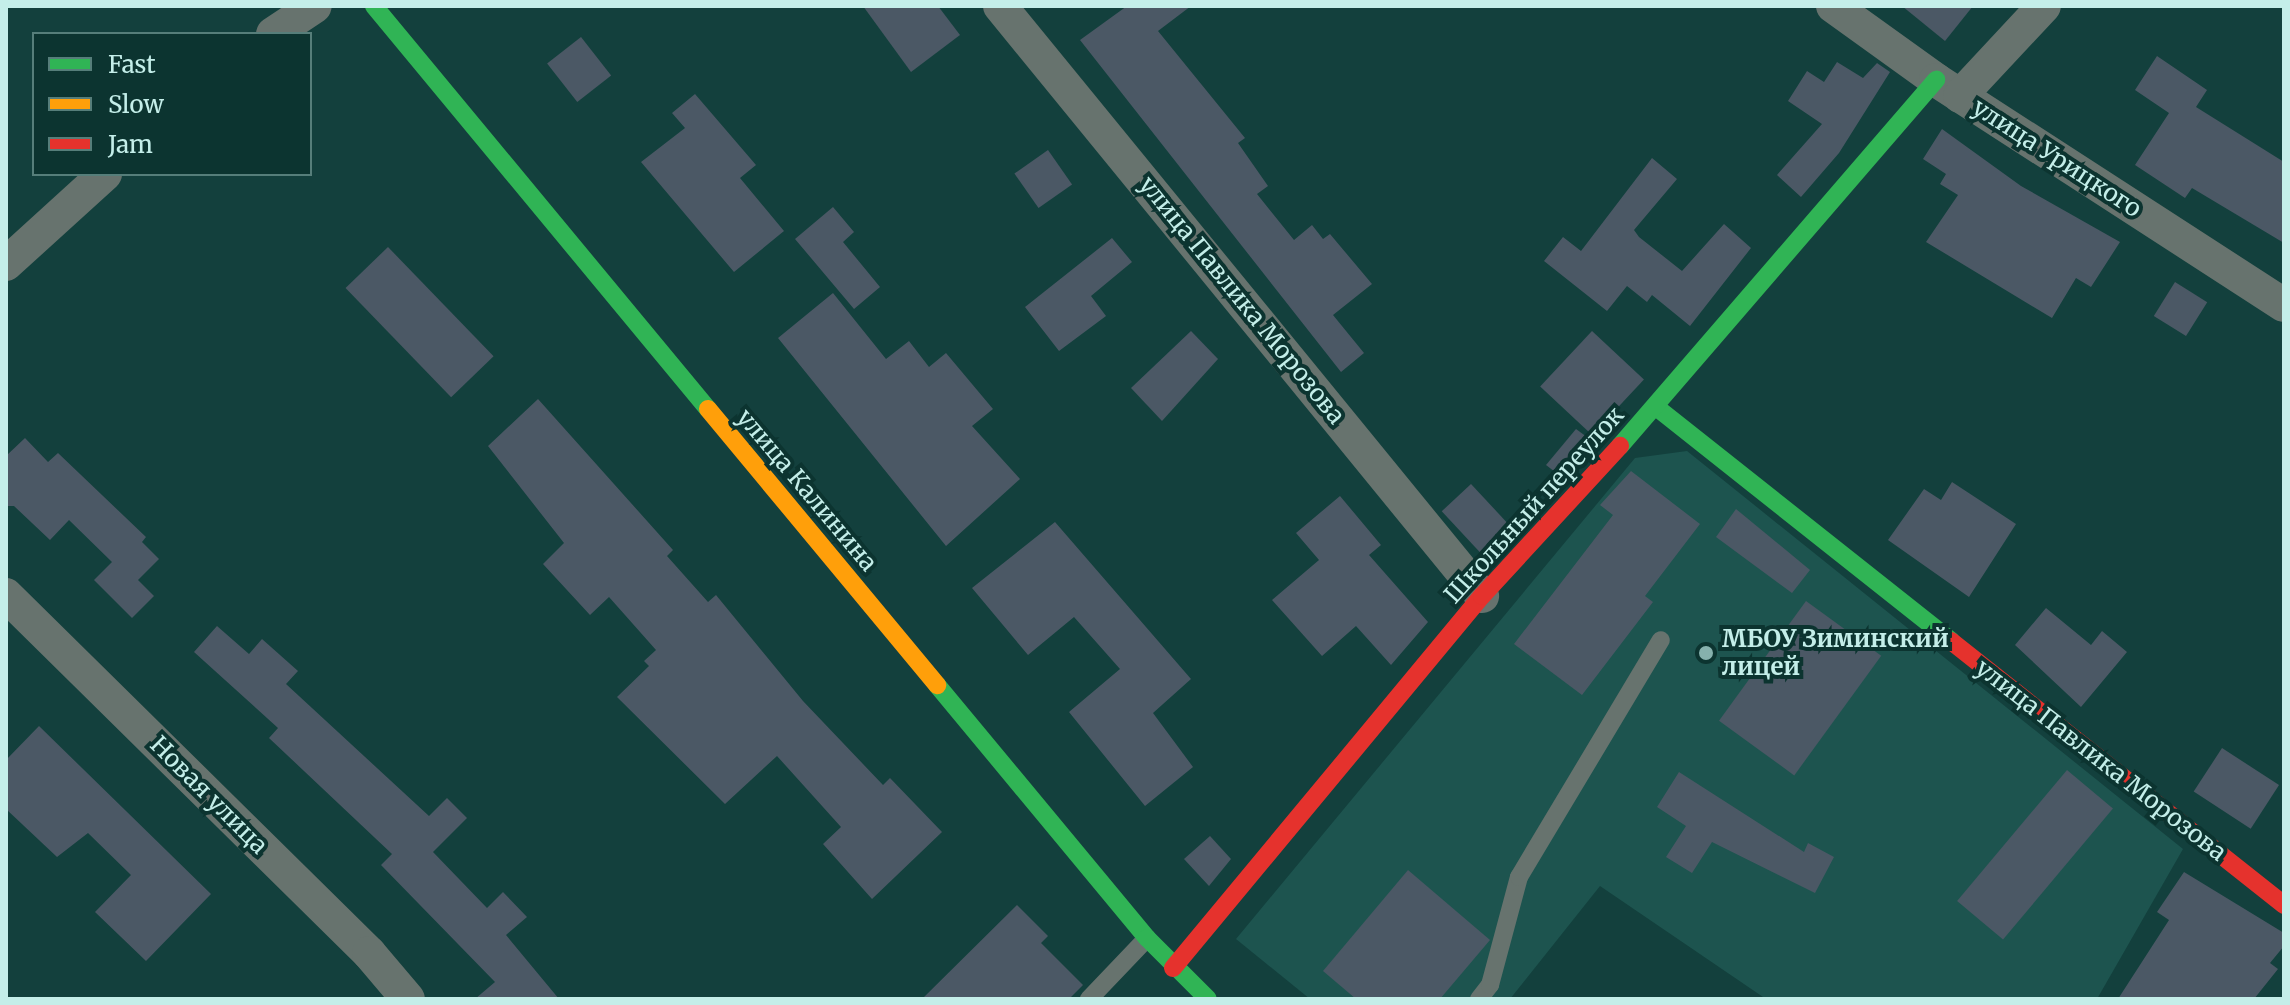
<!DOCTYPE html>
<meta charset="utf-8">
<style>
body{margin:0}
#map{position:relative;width:2290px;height:1005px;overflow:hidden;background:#13403d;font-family:Merriweather,serif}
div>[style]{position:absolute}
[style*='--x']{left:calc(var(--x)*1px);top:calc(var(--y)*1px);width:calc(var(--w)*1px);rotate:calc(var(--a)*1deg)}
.built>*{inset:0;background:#1d544f}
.building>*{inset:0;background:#4b5865;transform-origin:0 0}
.lane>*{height:18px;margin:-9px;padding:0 9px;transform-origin:9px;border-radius:9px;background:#67736e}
.street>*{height:34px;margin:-17px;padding:0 17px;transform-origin:17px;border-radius:17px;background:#67736e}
.fast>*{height:18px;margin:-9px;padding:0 9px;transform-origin:9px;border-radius:9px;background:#30b455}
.slow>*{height:18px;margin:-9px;padding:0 9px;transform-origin:9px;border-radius:9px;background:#ff9f0a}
.jam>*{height:18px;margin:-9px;padding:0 9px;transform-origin:9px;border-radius:9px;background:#e5322d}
.dots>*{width:22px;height:22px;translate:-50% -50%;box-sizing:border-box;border:4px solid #0c3430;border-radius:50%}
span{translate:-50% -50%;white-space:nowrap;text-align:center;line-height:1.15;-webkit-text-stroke:8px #0c3430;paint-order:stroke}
.street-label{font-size:24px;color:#c4eee9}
.poi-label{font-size:24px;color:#c4eee9;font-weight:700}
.left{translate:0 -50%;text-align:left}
.frame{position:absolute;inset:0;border:8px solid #c4eee9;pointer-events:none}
.legend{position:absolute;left:32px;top:32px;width:280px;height:144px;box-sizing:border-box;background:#0c3430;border:2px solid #567e7a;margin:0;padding:10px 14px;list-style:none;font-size:24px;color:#c4eee9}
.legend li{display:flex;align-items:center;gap:16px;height:40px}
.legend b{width:40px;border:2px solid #567e7a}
</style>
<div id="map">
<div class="built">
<div style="clip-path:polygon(1687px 451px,2183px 849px,2097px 999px,1766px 999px,1600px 886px,1510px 999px,1310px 999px,1236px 939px,1635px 458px)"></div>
</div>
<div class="building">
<div style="clip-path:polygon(863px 6px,938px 6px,960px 35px,911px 72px)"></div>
<div style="clip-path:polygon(1127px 6px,1191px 6px,1158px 31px,1245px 138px,1238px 143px,1268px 186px,1257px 194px,1294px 240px,1312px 225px,1323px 239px,1330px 234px,1372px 284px,1333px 315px,1364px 353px,1341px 372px,1080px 40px)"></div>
<div style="clip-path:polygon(1902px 6px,1973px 6px,1945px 41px)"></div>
<div style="left:581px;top:37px;width:49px;height:43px;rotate:52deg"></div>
<div style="clip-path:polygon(2157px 56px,2207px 90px,2196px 107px,2284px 162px,2284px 243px,2192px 188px,2185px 198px,2135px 165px,2169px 113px,2135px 90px)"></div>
<div style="clip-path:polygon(1837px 62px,1863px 78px,1877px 63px,1890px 72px,1839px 153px,1801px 197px,1777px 175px,1822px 124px,1788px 101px,1807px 71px,1824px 82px)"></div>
<div style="clip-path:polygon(695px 94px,756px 165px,740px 178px,784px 231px,734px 272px,641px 162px,685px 128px,672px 113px)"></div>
<div style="clip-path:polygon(1942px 129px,2021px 186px,2120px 242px,2091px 287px,2076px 278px,2052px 318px,1926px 242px,1958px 195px,1940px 184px,1946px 174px,1923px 159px)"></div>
<div style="left:1048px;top:150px;width:42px;height:41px;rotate:55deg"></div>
<div style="clip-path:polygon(1652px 158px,1677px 179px,1634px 230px,1639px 237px,1682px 271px,1724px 224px,1751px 248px,1690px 326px,1652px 295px,1647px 302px,1627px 286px,1607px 311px,1544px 261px,1563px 237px,1581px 251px)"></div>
<div style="clip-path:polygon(833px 207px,854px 232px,843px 242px,880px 287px,854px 309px,795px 239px)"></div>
<div style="clip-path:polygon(1112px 238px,1132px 262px,1091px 296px,1106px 316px,1059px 351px,1025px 307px)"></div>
<div style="left:388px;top:247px;width:152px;height:59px;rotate:46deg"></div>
<div style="left:2175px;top:282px;width:38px;height:40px;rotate:32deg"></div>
<div style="clip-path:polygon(833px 293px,886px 359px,909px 341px,929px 367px,946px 353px,993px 409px,972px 426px,1020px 479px,946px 546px,778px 338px)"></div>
<div style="clip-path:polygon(1191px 331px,1218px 359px,1162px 421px,1131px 388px)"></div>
<div style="left:1592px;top:331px;width:71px;height:76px;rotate:43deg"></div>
<div style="clip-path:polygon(538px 399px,673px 550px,667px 556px,708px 602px,716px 595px,803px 701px,883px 785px,890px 778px,942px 832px,872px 899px,823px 844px,841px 827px,777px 756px,725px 804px,617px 697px,649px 666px,644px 661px,656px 650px,609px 597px,590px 615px,543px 564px,564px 543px,488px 446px)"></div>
<div style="clip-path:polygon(1576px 429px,1591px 440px,1559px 475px,1546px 465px)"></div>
<div style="clip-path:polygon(25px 438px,48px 462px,58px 453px,146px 537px,142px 542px,159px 559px,138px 580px,154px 596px,132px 618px,94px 580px,112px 562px,69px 520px,50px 540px,14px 506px,6px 506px,6px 456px)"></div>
<div style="clip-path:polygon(1631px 471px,1700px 524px,1645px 596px,1653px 602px,1582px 695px,1514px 644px,1613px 515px,1600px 505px)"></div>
<div style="clip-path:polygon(1952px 482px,2016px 524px,1969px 597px,1888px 540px,1924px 489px,1941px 500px)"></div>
<div style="left:1471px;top:484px;width:59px;height:40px;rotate:47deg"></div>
<div style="clip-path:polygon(1340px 496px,1381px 545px,1369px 555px,1428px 622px,1391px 665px,1356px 626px,1322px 656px,1272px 600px,1319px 560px,1296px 533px)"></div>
<div style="clip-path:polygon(1736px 509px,1810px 570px,1792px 593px,1716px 537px)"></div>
<div style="clip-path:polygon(1055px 522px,1191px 679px,1153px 713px,1193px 767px,1145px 806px,1069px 712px,1120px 669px,1074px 617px,1028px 655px,972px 588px)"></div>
<div style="left:1806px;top:601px;width:93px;height:148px;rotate:36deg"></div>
<div style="clip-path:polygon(2046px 608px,2091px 645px,2102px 631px,2127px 652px,2081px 707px,2015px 645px)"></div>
<div style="clip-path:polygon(217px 626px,249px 654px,262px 639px,298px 671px,286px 684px,429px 816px,447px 798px,467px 818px,433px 852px,487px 908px,503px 892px,527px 917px,506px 935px,559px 999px,475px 999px,495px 982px,381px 865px,392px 854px,269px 738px,278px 728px,194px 652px)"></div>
<div style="clip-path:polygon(39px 726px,211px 894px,146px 961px,95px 912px,131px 875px,88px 833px,57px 857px,6px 809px,6px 760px)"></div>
<div style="left:2222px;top:748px;width:68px;height:52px;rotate:33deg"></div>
<div style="left:2067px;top:770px;width:60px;height:171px;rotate:40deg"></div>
<div style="clip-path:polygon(1679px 772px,1804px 852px,1808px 843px,1834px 857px,1815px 893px,1712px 842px,1692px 873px,1666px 857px,1686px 826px,1657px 807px)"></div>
<div style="clip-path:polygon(1210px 836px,1231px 859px,1209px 886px,1184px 859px)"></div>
<div style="clip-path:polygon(1408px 870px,1490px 940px,1440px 999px,1356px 999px,1323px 971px)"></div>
<div style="clip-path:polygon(2184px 872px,2284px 933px,2284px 946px,2270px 963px,2278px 969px,2254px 999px,2118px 999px,2169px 920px,2157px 912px)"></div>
<div style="clip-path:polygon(1017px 905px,1048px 936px,1041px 943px,1083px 985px,1069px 999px,922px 999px)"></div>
</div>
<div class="lane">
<div style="--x:1089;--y:999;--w:84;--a:-46.4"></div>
<div style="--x:1479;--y:999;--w:18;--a:-52"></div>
<div style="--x:1490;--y:985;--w:112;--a:-75"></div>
<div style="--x:1519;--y:877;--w:276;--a:-59.1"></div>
</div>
<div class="street">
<div style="--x:1000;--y:6;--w:762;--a:50.75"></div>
<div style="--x:1833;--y:6;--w:127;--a:35.7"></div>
<div style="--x:1936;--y:80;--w:414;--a:32.9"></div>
<div style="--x:273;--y:34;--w:50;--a:-33.7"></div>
<div style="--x:1960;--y:96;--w:123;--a:-47"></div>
<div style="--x:6;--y:264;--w:134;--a:-42.3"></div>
<div style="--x:6;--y:595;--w:510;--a:44.6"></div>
<div style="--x:369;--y:953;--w:60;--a:49.7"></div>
</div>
<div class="fast">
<div style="--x:374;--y:6;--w:523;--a:50.35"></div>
<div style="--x:1656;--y:407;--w:377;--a:38.4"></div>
<div style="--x:1620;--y:446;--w:484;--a:-49.2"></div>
<div style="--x:937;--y:685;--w:329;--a:50.3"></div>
<div style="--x:1147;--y:938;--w:86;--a:45"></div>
</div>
<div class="slow">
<div style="--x:708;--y:409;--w:359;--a:50.3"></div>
</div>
<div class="jam">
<div style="--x:1951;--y:641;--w:425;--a:38.4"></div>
<div style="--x:1173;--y:968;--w:484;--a:-50.3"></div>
<div style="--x:1482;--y:596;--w:204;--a:-47.4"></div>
</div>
<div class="dots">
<div style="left:1706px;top:653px;background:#86b1ad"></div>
</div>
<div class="street-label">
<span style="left:2057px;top:158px;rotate:33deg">улица Урицкого</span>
<span style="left:1242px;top:300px;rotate:51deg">улица Павлика Морозова</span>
<span style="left:807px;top:490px;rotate:50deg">улица Калинина</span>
<span style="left:1534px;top:505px;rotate:-48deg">Школьный переулок</span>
<span style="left:2101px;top:760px;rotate:38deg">улица Павлика Морозова</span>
<span style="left:209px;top:795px;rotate:45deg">Новая улица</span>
</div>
<div class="poi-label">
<span class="left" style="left:1722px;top:653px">МБОУ Зиминский<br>лицей</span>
</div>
<div class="frame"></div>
<ul class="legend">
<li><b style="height:10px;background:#30b455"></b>Fast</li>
<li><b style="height:10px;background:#ff9f0a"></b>Slow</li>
<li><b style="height:10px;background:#e5322d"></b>Jam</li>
</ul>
</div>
